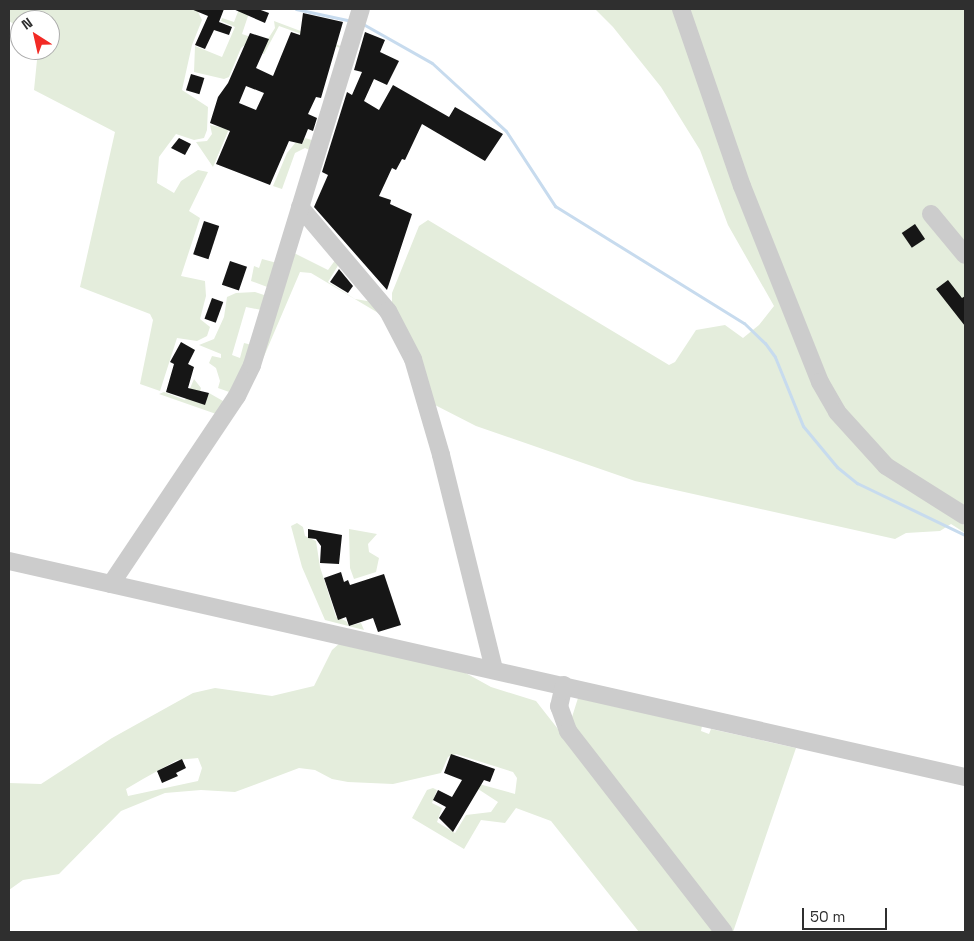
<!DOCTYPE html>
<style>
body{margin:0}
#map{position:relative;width:974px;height:941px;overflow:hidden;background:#fff;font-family:"Space Grotesk",sans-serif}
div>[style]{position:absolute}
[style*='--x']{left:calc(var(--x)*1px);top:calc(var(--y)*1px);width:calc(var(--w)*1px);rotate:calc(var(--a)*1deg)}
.green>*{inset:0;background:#e4eddc}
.stream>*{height:3px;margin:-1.5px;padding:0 1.5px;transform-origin:1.5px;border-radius:1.5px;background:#c7dbee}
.building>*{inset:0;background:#161616;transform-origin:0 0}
.minor>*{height:18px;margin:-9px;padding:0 9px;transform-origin:9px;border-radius:9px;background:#ccc}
span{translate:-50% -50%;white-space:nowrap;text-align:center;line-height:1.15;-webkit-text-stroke:5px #fff;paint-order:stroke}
.frame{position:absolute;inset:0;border:10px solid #2f2f2f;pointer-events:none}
.north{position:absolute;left:10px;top:10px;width:50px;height:50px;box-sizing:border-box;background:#fff;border:1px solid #acacac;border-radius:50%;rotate:325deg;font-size:14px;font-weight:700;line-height:20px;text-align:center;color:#2f2f2f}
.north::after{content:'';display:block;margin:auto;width:18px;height:22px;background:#f22a25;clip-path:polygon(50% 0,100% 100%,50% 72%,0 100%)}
.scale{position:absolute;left:802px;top:908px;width:85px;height:22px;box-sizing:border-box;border:2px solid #2f2f2f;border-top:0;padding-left:6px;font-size:15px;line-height:18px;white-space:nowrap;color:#2f2f2f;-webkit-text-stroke:4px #fff;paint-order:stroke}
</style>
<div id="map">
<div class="green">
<div style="clip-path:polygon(9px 9px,197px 9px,199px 14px,202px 20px,192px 45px,182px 90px,208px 107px,207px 130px,204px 138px,194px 140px,176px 134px,159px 157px,157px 183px,174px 193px,181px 181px,198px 170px,208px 172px,189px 211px,200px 218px,181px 276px,205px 281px,206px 296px,200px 319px,210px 327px,207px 336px,197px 341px,177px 338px,160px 391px,140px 384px,153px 320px,150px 314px,80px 287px,115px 132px,34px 90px,38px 50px,50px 50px,50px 20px,20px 20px,20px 28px,9px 21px)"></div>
<div style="clip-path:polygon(239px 9px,250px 10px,242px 34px,266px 42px,275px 28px,274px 21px,343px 47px,343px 49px,279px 26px,264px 54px,245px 45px,241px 48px,229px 77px,224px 79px,194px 72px,195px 46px,222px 57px,235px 27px,221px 21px,222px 18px,234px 22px)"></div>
<div style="clip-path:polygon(595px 9px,965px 9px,965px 518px,958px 521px,965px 526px,965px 533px,951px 524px,940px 531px,906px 533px,895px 539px,635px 481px,476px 426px,433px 404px,392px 308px,392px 293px,419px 226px,428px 220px,669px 365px,675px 362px,696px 330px,725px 325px,743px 338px,759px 325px,774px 306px,728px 225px,700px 150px,661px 87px,613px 27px)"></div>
<div style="clip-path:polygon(210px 125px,229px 129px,213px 167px,196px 142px,207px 141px,212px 134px)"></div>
<div style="clip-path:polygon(305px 138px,315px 141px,312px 151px,305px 148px,295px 153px,282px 189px,273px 186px,287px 153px,296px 142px,302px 144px)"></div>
<div style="clip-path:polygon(292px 252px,328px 270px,336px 259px,339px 264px,328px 282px,355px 299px,373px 302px,385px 317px,311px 273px,300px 272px,250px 389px)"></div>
<div style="clip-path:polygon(262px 259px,277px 263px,270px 288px,251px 281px,254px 266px,259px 268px)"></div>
<div style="clip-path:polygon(255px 292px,267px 296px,262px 310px,246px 307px,232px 355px,240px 358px,244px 343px,252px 345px,232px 393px,218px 388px,220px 381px,216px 368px,209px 363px,212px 356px,221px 358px,221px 354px,199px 345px,214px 339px,224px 317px,227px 297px,236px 293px)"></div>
<div style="clip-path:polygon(194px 379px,201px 388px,197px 402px,205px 404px,209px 393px,223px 401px,225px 405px,219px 415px,159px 394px,164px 392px,185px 400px)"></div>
<div style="clip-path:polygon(297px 523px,303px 527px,305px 536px,316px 541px,320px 567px,336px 617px,346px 621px,349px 626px,361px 623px,364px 630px,325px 620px,302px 567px,291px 526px)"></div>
<div style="clip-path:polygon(349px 529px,377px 534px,368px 544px,369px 552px,379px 558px,376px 572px,354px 579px,350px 568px)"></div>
<div style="clip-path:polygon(evenodd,340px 643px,453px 666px,491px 687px,536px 701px,717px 932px,639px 932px,551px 821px,516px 808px,505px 823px,481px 820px,464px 849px,412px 818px,427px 790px,433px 788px,437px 790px,432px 803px,442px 808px,437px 822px,455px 833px,466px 815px,491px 812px,498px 802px,478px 789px,479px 784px,515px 794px,517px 778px,513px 772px,456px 754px,448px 757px,441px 773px,393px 784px,348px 782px,332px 779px,315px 770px,299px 768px,235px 792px,201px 790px,165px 793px,121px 811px,59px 874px,23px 880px,9px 890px,9px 783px,41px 784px,112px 738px,193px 693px,215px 688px,272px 696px,314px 686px,332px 650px,340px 643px,198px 758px,202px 768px,198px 781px,128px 796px,126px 789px,143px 779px,177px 760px,198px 758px)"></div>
<div style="clip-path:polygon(578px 698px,702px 726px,701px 731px,709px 734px,711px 729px,796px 748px,733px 932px,575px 734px,572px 717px)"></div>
</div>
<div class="stream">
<div style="--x:296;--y:9;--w:57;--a:12.1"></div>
<div style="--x:363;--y:24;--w:79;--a:29.5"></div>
<div style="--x:432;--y:63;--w:100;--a:42.6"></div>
<div style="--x:506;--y:131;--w:90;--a:56.8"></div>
<div style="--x:555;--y:206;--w:222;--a:31.8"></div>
<div style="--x:744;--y:323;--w:29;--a:44"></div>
<div style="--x:765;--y:343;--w:17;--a:54"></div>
<div style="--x:775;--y:357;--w:74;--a:67.9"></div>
<div style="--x:803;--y:426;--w:53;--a:50.3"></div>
<div style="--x:837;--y:467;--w:26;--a:39"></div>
<div style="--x:857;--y:483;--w:120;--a:25.7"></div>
</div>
<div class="building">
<div style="clip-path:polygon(191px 9px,224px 9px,219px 22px,232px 27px,229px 35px,214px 30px,205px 49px,195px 45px,208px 16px)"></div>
<div style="clip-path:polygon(233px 9px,258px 9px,269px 13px,265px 23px)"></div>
<div style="clip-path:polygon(evenodd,303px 13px,343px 22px,321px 98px,316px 97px,308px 114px,317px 118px,313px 131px,308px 129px,302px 144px,289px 141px,270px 185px,216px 164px,230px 131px,210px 123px,218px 97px,228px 83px,250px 33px,269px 39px,256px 68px,273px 76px,291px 32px,300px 35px,303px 13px,246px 86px,264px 93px,256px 110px,239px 103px,246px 86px)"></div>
<div style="clip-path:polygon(365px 32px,385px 40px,380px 52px,399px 61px,387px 85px,374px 79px,364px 101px,379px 110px,393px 85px,449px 117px,455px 107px,503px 134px,485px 161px,422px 124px,405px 160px,402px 159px,396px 170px,392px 168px,379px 196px,391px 200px,390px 204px,412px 214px,387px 290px,314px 207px,328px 175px,322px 172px,347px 92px,352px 95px,362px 72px,354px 70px)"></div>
<div style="left:191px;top:74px;width:14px;height:17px;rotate:17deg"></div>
<div style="clip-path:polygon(179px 138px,191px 144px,185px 155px,171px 148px)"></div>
<div style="left:204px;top:221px;width:16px;height:35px;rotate:18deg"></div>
<div style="left:915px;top:224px;width:18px;height:16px;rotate:56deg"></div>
<div style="left:230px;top:261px;width:18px;height:25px;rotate:19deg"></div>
<div style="clip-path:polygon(339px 269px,353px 286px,348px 293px,330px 282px)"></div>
<div style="clip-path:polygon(948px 280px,962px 298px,965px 296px,965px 326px,936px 289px)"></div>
<div style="left:212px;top:298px;width:12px;height:22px;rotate:20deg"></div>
<div style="clip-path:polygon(181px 342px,195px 350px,188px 364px,194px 367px,188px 388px,209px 393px,205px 405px,166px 392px,174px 364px,170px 362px)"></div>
<div style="clip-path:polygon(308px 529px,342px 535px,339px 564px,320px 563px,321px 546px,316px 539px,308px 538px)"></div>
<div style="clip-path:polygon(341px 572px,344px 582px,348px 580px,350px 585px,384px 574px,401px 625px,378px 632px,373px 618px,349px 626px,346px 617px,338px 620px,324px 578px)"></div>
<div style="clip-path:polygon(451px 754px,495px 769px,490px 782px,484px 780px,453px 832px,439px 818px,446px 807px,433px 800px,438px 790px,452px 797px,462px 780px,444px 773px)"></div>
<div style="clip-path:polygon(182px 759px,186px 768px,176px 773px,178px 776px,162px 783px,157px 771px)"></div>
</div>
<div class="minor">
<div style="--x:681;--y:9;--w:187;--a:71"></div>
<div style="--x:742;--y:186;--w:211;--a:68.3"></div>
<div style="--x:820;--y:382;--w:34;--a:60"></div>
<div style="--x:837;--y:412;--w:73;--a:47.8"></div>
<div style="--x:886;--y:466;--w:93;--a:32.3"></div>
<div style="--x:300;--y:207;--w:136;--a:49.8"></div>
<div style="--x:388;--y:311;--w:54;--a:62.5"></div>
<div style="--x:413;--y:359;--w:100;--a:73.7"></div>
<div style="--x:441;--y:455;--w:220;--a:76.1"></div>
<div style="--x:931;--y:214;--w:53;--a:50.3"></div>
<div style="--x:9;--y:561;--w:980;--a:12.73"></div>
<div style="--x:111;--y:584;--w:226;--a:-56.2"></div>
<div style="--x:237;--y:396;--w:34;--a:-64"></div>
<div style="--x:252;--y:365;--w:372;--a:-73"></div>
<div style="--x:564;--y:685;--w:22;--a:103"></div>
<div style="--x:559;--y:706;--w:27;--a:70"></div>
<div style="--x:568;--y:731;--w:254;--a:52.2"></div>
</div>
<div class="frame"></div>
<div class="north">N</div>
<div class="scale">50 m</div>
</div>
